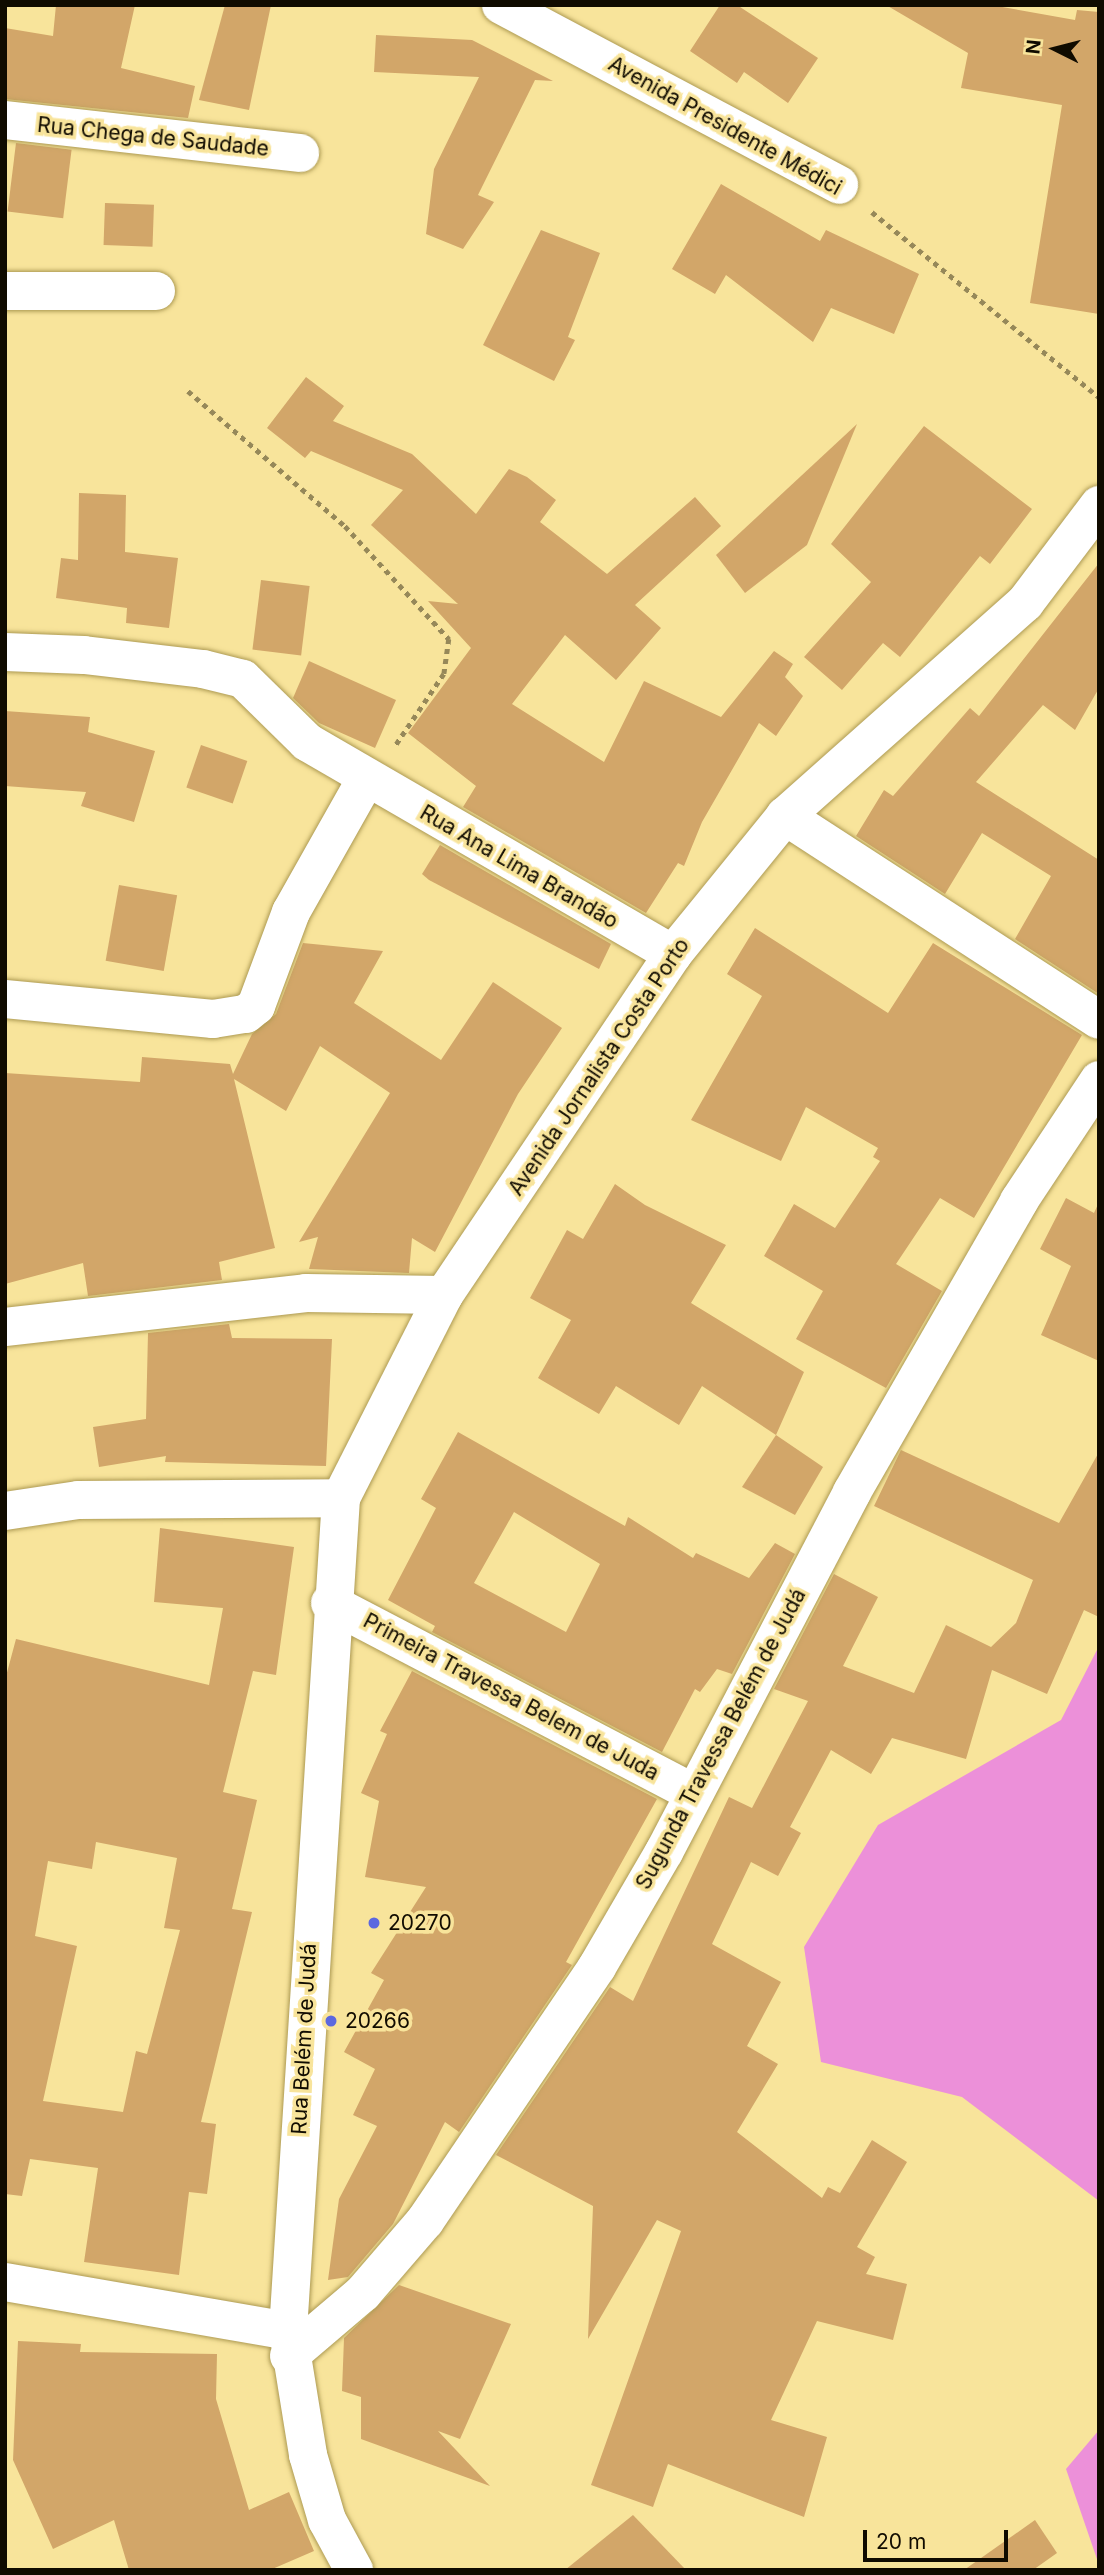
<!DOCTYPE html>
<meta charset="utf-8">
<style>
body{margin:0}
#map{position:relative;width:1104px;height:2575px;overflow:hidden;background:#f8e49b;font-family:Inter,sans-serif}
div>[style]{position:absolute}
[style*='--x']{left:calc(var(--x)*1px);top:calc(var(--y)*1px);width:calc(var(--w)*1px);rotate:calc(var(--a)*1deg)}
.green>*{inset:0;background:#ec90d9}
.building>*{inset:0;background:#d2a669;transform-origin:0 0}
.path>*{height:4.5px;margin-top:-2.25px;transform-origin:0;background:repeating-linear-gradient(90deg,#968859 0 5px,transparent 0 10px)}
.roads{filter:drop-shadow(0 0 2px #ad9a53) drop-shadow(0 0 2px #ad9a53)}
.minor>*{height:38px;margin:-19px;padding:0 19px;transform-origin:19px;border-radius:19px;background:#fff}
.major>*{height:38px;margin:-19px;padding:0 19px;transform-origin:19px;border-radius:19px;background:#fff}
.dots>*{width:19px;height:19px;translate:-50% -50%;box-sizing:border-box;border:4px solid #f8e49b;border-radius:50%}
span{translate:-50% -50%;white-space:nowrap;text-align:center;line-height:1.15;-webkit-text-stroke:7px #f8e49b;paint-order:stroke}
.street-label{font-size:21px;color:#100b00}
.poi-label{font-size:21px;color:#100b00}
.left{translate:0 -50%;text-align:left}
.frame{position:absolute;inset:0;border:7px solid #100b00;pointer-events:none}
.north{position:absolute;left:1020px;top:14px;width:70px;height:70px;-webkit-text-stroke:5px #f8e49b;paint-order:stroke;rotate:276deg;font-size:19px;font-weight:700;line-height:28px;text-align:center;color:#100b00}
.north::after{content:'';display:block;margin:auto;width:24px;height:32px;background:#100b00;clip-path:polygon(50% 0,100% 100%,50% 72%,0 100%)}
.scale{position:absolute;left:863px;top:2530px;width:145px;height:32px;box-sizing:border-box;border:4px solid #100b00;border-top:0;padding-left:9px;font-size:21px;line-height:24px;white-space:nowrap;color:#100b00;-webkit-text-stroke:5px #f8e49b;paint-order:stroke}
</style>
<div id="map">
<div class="green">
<div style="clip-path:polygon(1099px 1646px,1099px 2201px,962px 2097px,821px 2062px,804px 1947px,878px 1825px,1061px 1720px)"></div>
<div style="clip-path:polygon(1099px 2430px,1099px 2565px,1066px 2469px)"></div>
</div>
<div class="building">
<div style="clip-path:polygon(56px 5px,135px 5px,121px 68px,195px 86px,188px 118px,5px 99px,5px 28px,53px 36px)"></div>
<div style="clip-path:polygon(225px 5px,271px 5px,249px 110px,199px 100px)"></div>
<div style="clip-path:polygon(720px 5px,737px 5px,818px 58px,788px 103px,744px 72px,737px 83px,690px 51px)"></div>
<div style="clip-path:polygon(886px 5px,991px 5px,1075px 20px,1077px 10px,1099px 12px,1099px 314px,1030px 303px,1062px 105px,961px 88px,968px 53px)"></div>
<div style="clip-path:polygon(376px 35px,472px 40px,553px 81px,535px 80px,478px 195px,494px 202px,463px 249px,426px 234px,434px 169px,479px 77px,374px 72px)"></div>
<div style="left:16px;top:143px;width:56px;height:69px;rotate:7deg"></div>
<div style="clip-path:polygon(721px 184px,820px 241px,826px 230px,919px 274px,894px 334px,831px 308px,813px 342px,726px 275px,715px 294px,672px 269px)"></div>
<div style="left:105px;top:203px;width:49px;height:42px;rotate:2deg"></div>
<div style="clip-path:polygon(541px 230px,600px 253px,568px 337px,575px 340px,554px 381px,483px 345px)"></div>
<div style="clip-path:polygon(306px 377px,344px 406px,333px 421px,412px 454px,476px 514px,509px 469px,527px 477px,556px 500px,540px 522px,607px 574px,695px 497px,721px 526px,635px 605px,661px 628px,616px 680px,565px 635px,512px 704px,604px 762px,644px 681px,721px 717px,774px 651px,793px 664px,785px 677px,803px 696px,776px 736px,759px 723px,702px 822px,684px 866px,678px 863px,646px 913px,463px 807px,476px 786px,408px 733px,471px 648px,428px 601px,458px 604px,371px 525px,403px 490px,311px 451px,305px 458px,267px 428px)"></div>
<div style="clip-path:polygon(857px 424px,807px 545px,745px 593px,716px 555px)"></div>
<div style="clip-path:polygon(924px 426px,1032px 509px,990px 564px,980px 556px,900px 657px,883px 643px,842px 690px,804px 657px,871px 582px,831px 544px)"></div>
<div style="clip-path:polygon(79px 493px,126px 495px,125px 552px,178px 558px,169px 628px,126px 623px,127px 608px,56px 598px,61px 558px,78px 560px)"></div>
<div style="clip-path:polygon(1099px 563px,1099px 688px,1075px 730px,1043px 705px,976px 782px,1099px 860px,1099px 994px,1015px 939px,1051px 876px,982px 833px,945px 894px,856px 836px,884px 790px,893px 796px,970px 708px,979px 716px)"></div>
<div style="left:261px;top:580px;width:49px;height:70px;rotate:7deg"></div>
<div style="clip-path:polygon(309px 661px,396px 700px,375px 748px,319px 723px,293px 698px)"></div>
<div style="clip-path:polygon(5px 711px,90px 717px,88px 732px,155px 751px,134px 822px,81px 806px,86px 792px,5px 786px)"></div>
<div style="left:201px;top:745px;width:49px;height:45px;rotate:19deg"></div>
<div style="clip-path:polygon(440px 845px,611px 944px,599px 969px,429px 880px,422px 874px)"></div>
<div style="left:119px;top:885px;width:59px;height:77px;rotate:10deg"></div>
<div style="clip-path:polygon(755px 928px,888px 1013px,933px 943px,1082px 1035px,974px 1218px,940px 1198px,896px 1264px,942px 1291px,886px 1388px,796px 1339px,823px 1291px,764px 1256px,794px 1204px,835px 1228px,880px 1161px,873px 1157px,878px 1148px,806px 1107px,781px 1161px,691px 1120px,762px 996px,727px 974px)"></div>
<div style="clip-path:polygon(303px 943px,383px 951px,354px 1003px,441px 1060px,493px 982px,562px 1028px,518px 1094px,435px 1252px,412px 1238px,409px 1273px,309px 1269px,318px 1237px,299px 1242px,390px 1093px,320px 1046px,286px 1111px,234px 1079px,275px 1248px,219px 1262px,222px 1280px,88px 1296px,83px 1263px,5px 1284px,5px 1073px,140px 1082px,142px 1057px,230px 1064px,233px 1074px,252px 1034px,276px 1014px)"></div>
<div style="clip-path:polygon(615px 1184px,645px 1205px,726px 1245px,691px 1303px,804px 1372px,776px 1435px,702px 1386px,679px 1425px,616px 1386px,599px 1414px,538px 1378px,571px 1320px,530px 1298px,567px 1230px,583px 1239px)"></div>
<div style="clip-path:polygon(1066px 1198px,1094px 1213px,1099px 1202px,1099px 1361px,1041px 1335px,1071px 1266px,1040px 1249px)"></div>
<div style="clip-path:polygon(229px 1324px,232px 1338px,332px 1339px,326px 1466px,165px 1462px,166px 1456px,99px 1467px,93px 1427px,146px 1419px,148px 1333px)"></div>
<div style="clip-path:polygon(evenodd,458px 1432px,625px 1526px,628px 1517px,693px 1558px,696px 1553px,749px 1578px,775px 1543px,795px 1554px,732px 1674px,717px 1669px,700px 1692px,695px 1689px,662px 1752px,432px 1632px,435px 1626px,388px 1600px,436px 1508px,421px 1499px,458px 1432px,514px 1512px,600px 1564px,566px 1632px,474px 1583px,514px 1512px)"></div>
<div style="clip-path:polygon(776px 1435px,823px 1467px,795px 1515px,742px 1487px)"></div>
<div style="clip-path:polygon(901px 1450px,1059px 1523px,1099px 1452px,1099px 1617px,1084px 1610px,1047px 1694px,992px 1670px,966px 1759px,892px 1738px,871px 1774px,831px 1750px,790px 1827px,801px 1833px,778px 1876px,751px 1862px,712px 1944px,781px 1982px,747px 2046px,778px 2064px,737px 2132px,822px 2198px,828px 2187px,840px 2193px,872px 2140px,907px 2162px,857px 2247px,875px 2257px,866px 2274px,907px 2284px,893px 2340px,817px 2321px,771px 2420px,827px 2437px,804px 2517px,668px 2464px,653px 2507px,591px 2485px,681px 2231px,657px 2220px,588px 2339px,593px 2206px,496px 2155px,610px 1987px,633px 2001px,729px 1797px,752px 1808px,808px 1701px,774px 1689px,834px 1574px,878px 1597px,843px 1666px,914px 1693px,946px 1625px,991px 1647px,1016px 1623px,1033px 1580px,874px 1506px)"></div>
<div style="clip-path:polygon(evenodd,160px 1528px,294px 1547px,276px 1675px,253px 1671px,223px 1792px,257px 1800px,232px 1909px,252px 1912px,201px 2122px,216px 2124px,207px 2194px,189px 2192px,179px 2275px,84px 2262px,98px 2168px,30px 2159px,22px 2196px,5px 2194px,5px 1680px,16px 1639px,209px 1685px,223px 1608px,154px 1602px,160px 1528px,96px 1842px,177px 1858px,164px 1928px,180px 1930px,147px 2054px,136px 2051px,123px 2112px,43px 2101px,77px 1946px,35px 1936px,48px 1861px,92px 1869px,96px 1842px)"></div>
<div style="clip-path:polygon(412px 1671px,657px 1799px,566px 1962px,572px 1965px,459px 2132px,445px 2122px,393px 2224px,348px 2277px,328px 2280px,339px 2199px,377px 2126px,353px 2115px,375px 2069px,344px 2052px,384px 1980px,371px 1973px,426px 1887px,365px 1877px,379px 1801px,361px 1793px,387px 1734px,380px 1731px)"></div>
<div style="clip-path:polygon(399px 2285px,511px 2324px,460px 2439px,438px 2431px,490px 2486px,361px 2439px,361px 2397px,342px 2391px,344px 2338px)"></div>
<div style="clip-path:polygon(18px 2341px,81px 2344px,80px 2352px,217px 2354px,216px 2399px,249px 2510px,289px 2492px,314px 2551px,270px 2570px,129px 2570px,114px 2520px,53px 2549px,13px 2460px)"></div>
<div style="clip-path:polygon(633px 2515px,686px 2570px,565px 2570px)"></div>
<div style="clip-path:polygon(1035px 2520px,1057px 2553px,1033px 2570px,964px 2570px)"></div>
</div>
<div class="path">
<div style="--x:872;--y:212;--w:293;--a:39.2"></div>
<div style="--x:188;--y:391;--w:207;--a:40.7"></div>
<div style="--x:345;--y:526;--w:154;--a:47.4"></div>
<div style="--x:449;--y:639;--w:35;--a:98"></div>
<div style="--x:444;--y:674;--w:86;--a:124.1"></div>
</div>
<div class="roads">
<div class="minor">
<div style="--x:501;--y:5;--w:383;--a:28"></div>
<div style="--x:5;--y:120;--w:297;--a:6.4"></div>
<div style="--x:5;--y:291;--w:151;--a:0"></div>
<div style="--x:5;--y:652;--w:79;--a:2.2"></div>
<div style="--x:84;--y:655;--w:120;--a:6.7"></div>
<div style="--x:203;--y:669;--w:41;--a:14"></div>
<div style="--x:243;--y:679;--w:90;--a:44.5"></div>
<div style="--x:307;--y:742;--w:423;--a:30.1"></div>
<div style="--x:785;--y:816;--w:374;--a:33"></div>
<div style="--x:5;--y:999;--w:209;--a:5.5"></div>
<div style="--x:213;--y:1019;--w:33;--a:-9"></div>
<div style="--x:246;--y:1014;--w:13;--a:-39"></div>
<div style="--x:256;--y:1006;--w:100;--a:-69.6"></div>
<div style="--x:291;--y:912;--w:153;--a:-60.6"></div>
<div style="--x:5;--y:1327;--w:303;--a:-6.4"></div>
<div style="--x:306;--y:1293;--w:138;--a:0.8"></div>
<div style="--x:341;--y:1498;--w:835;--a:93.64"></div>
<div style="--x:288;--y:2331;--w:126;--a:80.8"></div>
<div style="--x:308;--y:2455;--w:68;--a:73.7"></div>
<div style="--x:327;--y:2520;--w:57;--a:61.6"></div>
<div style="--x:330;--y:1603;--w:407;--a:27.6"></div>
<div style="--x:5;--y:2282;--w:287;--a:9.8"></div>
<div style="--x:289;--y:2356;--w:97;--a:-40.4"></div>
<div style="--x:363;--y:2293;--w:95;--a:-49.3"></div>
<div style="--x:425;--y:2221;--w:307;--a:-55.9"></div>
<div style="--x:597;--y:1967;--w:133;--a:-59.8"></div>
<div style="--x:664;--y:1852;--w:406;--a:-62.4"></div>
<div style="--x:852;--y:1492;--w:336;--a:-60.1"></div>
<div style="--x:1019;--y:1201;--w:145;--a:-56.5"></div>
</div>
<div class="major">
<div style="--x:5;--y:1511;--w:74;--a:-8.6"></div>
<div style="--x:78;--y:1500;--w:263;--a:-0.4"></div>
<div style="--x:341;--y:1498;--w:228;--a:-63.1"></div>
<div style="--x:444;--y:1295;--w:411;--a:-56.1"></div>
<div style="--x:673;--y:954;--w:178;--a:-50.9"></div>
<div style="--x:785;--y:816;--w:321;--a:-41.6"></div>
<div style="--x:1025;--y:603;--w:123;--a:-52.9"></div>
</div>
</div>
<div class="dots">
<div style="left:374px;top:1923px;background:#5c68df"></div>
<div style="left:331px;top:2021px;background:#5c68df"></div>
</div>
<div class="street-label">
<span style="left:725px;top:126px;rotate:29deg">Avenida Presidente Médici</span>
<span style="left:153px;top:137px;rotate:6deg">Rua Chega de Saudade</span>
<span style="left:519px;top:867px;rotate:30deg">Rua Ana Lima Brandão</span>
<span style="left:599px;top:1067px;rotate:-56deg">Avenida Jornalista Costa Porto</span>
<span style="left:511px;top:1697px;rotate:28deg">Primeira Travessa Belem de Juda</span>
<span style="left:721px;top:1739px;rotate:-62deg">Sugunda Travessa Belém de Judá</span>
<span style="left:304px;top:2039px;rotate:-87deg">Rua Belém de Judá</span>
</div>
<div class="poi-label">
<span class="left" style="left:388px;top:1923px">20270</span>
<span class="left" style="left:345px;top:2021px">20266</span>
</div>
<div class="frame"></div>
<div class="north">N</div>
<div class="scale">20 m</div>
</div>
